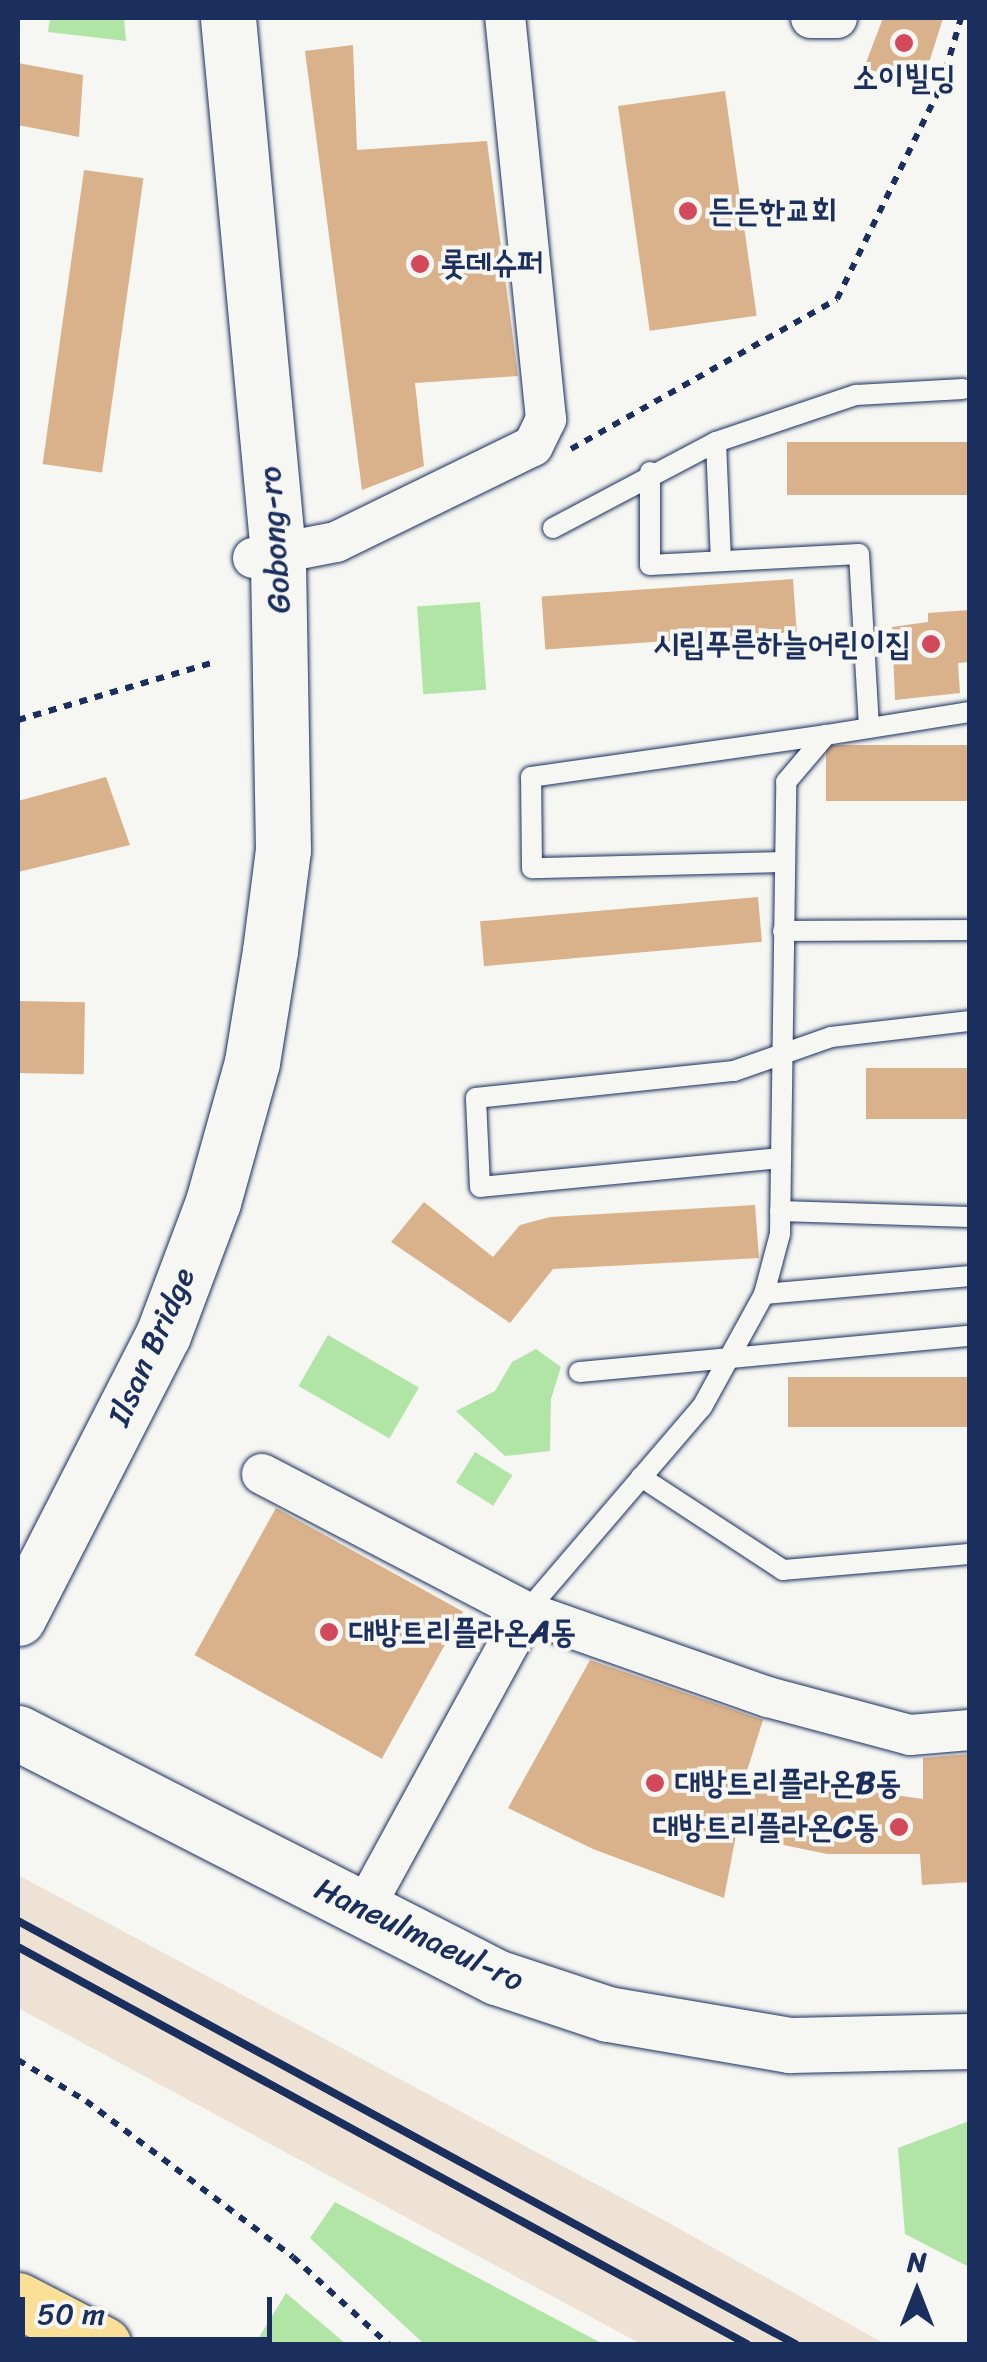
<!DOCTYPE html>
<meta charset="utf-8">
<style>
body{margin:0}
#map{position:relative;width:987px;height:2362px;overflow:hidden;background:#f6f6f2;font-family:Sriracha,"Poor Story",sans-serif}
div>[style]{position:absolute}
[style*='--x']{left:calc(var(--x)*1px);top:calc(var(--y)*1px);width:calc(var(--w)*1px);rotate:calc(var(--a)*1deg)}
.built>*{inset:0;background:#ede2d3}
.green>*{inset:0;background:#b1e5a6;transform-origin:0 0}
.building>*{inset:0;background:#d9b28b;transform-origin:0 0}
.path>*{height:6px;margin-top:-3px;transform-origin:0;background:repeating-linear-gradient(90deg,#1b2f5e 0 8px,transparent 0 16px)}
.roads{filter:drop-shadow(0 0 2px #1b2f5e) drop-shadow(0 0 2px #1b2f5e)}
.service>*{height:20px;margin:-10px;padding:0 10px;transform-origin:10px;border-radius:10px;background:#f6f6f2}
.minor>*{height:40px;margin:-20px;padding:0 20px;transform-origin:20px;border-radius:20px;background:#f6f6f2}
.secondary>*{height:55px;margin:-27.5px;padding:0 27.5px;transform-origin:27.5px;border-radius:27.5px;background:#f6f6f2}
.primary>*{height:55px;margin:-27.5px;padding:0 27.5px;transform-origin:27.5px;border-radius:27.5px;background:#fadf96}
.rail>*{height:8px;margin:-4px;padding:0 4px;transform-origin:4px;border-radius:4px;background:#1b2f5e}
.dots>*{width:28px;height:28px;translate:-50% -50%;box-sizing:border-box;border:5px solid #f6f6f2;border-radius:50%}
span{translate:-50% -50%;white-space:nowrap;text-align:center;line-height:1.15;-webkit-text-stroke:8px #f6f6f2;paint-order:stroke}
.poi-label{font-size:32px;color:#1b2f5e;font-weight:700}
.left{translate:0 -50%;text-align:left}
.right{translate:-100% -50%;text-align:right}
.street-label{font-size:32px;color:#1b2f5e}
.frame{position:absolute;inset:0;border:20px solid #1b2f5e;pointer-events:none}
.north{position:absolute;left:867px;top:2242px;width:100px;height:100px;-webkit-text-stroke:8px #f6f6f2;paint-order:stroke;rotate:0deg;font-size:28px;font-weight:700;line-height:40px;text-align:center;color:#1b2f5e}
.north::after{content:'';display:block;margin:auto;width:35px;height:45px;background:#1b2f5e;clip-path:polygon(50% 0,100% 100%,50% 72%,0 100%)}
.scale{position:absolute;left:20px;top:2297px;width:252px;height:45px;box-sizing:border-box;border:5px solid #1b2f5e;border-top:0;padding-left:12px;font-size:30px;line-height:35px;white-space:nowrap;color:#1b2f5e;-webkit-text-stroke:8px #f6f6f2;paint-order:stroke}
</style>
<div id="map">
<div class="built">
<div style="clip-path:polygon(18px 1875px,669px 2223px,885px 2344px,641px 2344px,18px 2008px)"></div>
</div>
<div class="green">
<div style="clip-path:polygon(50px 18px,124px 18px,126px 41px,48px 32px)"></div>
<div style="left:480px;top:602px;width:88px;height:63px;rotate:86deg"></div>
<div style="left:328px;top:1335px;width:105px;height:59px;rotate:30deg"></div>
<div style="clip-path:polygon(536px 1349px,561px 1367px,551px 1399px,550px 1451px,505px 1456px,456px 1411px,495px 1391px,512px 1362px)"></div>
<div style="left:475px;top:1452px;width:44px;height:36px;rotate:32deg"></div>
<div style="clip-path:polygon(969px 2121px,970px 2121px,969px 2267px,905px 2234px,898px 2148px)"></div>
<div style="clip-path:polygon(335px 2202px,603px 2344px,424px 2344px,310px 2238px)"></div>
<div style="clip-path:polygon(286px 2293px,346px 2344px,255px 2344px)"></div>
</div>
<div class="building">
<div style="clip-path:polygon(883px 18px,943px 18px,922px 85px,864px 68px)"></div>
<div style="clip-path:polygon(353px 45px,357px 150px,487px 141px,518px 376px,415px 383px,424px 466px,362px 490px,305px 51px)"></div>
<div style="clip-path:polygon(18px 63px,83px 75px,79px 137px,18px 125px)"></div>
<div style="left:725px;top:91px;width:227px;height:108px;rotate:82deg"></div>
<div style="left:84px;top:170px;width:60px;height:297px;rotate:8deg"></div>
<div style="left:970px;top:442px;width:53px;height:183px;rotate:90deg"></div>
<div style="left:793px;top:579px;width:53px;height:252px;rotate:86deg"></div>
<div style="clip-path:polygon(970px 610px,970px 662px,958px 663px,960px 693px,895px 700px,892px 627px,928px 622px,928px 613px)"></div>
<div style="left:970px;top:745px;width:56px;height:144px;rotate:90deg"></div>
<div style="clip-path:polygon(106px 777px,130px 845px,18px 872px,18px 801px)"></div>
<div style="left:758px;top:897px;width:45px;height:279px;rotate:85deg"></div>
<div style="left:18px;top:1001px;width:67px;height:72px;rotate:1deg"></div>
<div style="left:970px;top:1068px;width:51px;height:104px;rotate:90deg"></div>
<div style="clip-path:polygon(424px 1202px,493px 1257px,520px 1225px,550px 1217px,755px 1205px,759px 1258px,553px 1269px,510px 1323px,391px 1242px)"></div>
<div style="left:970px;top:1377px;width:50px;height:182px;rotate:90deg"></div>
<div style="left:276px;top:1508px;width:214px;height:168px;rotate:29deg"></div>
<div style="clip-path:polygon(590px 1660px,763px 1720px,746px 1774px,923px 1799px,923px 1758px,970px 1754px,970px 1882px,922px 1885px,920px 1854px,827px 1854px,736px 1835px,724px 1898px,593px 1849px,508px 1808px)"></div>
</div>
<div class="path">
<div style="--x:571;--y:449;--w:305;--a:-29.4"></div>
<div style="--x:837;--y:299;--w:237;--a:-64"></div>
<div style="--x:941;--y:86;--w:71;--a:-73.6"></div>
<div style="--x:18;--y:720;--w:202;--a:-16.4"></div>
<div style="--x:18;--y:2060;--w:79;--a:31.1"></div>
<div style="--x:86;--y:2101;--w:259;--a:37"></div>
<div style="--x:293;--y:2257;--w:129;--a:42.5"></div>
</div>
<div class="roads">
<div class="service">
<div style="--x:716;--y:442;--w:119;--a:87.6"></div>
<div style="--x:650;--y:472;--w:93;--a:90"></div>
<div style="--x:650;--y:565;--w:209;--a:-3"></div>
<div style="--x:859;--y:554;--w:174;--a:86.7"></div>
<div style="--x:553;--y:528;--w:184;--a:-27.8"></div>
<div style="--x:716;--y:442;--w:148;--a:-18.6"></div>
<div style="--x:856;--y:395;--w:107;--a:-3.2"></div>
<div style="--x:784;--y:862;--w:252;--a:178.6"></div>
<div style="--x:532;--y:868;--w:91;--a:-90.6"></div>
<div style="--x:531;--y:777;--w:298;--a:-8.1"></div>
<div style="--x:783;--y:931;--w:187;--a:-0.3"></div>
<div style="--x:781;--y:1158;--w:302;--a:174.5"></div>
<div style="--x:480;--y:1187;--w:89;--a:-92.6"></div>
<div style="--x:476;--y:1098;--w:259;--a:-6"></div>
<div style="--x:734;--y:1071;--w:103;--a:-19.3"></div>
<div style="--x:831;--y:1037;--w:140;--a:-6.6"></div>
<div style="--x:780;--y:1211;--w:190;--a:1.8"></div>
<div style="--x:764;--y:1294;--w:207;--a:-5"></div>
<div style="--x:579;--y:1372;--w:393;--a:-5.3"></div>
<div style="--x:641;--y:1477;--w:170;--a:33.2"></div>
<div style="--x:783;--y:1570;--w:188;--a:-4.9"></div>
<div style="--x:526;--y:1612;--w:270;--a:-49.4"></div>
<div style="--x:702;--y:1407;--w:129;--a:-61.2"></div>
<div style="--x:764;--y:1294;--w:62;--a:-75.1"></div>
<div style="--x:780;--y:1234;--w:452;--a:-89.2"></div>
<div style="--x:786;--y:782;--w:62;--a:-49.6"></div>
<div style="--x:826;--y:735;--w:146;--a:-9.1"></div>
</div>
<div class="minor">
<div style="--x:811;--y:18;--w:26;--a:0"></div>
<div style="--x:253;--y:558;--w:85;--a:-10.9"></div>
<div style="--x:336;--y:542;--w:219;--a:-26"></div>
<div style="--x:533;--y:446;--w:30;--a:-64"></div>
<div style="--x:546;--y:419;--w:403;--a:-95.8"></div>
<div style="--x:262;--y:1474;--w:298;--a:27.6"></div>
<div style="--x:526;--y:1612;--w:256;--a:19.4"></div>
<div style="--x:768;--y:1697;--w:147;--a:15"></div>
<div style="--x:910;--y:1735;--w:60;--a:-4.8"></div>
<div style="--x:362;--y:1912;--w:342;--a:-61.3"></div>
</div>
<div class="secondary">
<div style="--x:18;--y:1618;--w:318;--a:-62.9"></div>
<div style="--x:163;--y:1335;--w:142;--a:-69.4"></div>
<div style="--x:213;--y:1202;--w:145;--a:-74.4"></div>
<div style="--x:252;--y:1062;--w:112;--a:-80.8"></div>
<div style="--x:270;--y:951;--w:102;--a:-82.7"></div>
<div style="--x:283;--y:850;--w:297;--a:-91"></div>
<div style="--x:278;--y:553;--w:537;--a:-95.34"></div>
<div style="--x:18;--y:1733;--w:537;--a:27.04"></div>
<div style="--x:496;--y:1977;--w:118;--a:18.3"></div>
<div style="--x:608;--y:2014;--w:185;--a:9.7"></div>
<div style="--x:790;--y:2045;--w:180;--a:-1.3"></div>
</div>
<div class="primary">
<div style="--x:18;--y:2300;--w:96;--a:27.4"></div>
</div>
</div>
<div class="rail">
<div style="--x:18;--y:1921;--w:885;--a:28.56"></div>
<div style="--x:18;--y:1947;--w:830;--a:28.57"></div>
</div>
<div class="dots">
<div style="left:904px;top:43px;background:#d1495b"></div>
<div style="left:688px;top:211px;background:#d1495b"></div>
<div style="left:420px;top:264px;background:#d1495b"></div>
<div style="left:931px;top:644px;background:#d1495b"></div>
<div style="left:329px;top:1632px;background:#d1495b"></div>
<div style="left:655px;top:1783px;background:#d1495b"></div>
<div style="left:899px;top:1827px;background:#d1495b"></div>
</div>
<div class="poi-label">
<span style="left:904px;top:78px">소이빌딩</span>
<span class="left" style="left:708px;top:211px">든든한교회</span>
<span class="left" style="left:440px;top:264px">롯데슈퍼</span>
<span class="right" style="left:911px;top:644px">시립푸른하늘어린이집</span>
<span class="left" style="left:349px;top:1632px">대방트리플라온A동</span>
<span class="left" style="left:675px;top:1783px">대방트리플라온B동</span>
<span class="right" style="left:879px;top:1827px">대방트리플라온C동</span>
</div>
<div class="street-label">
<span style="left:275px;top:540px;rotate:-94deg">Gobong-ro</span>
<span style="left:152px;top:1347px;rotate:-66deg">Ilsan Bridge</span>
<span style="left:419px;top:1935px;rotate:25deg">Haneulmaeul-ro</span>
</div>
<div class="frame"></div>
<div class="north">N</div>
<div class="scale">50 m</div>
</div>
